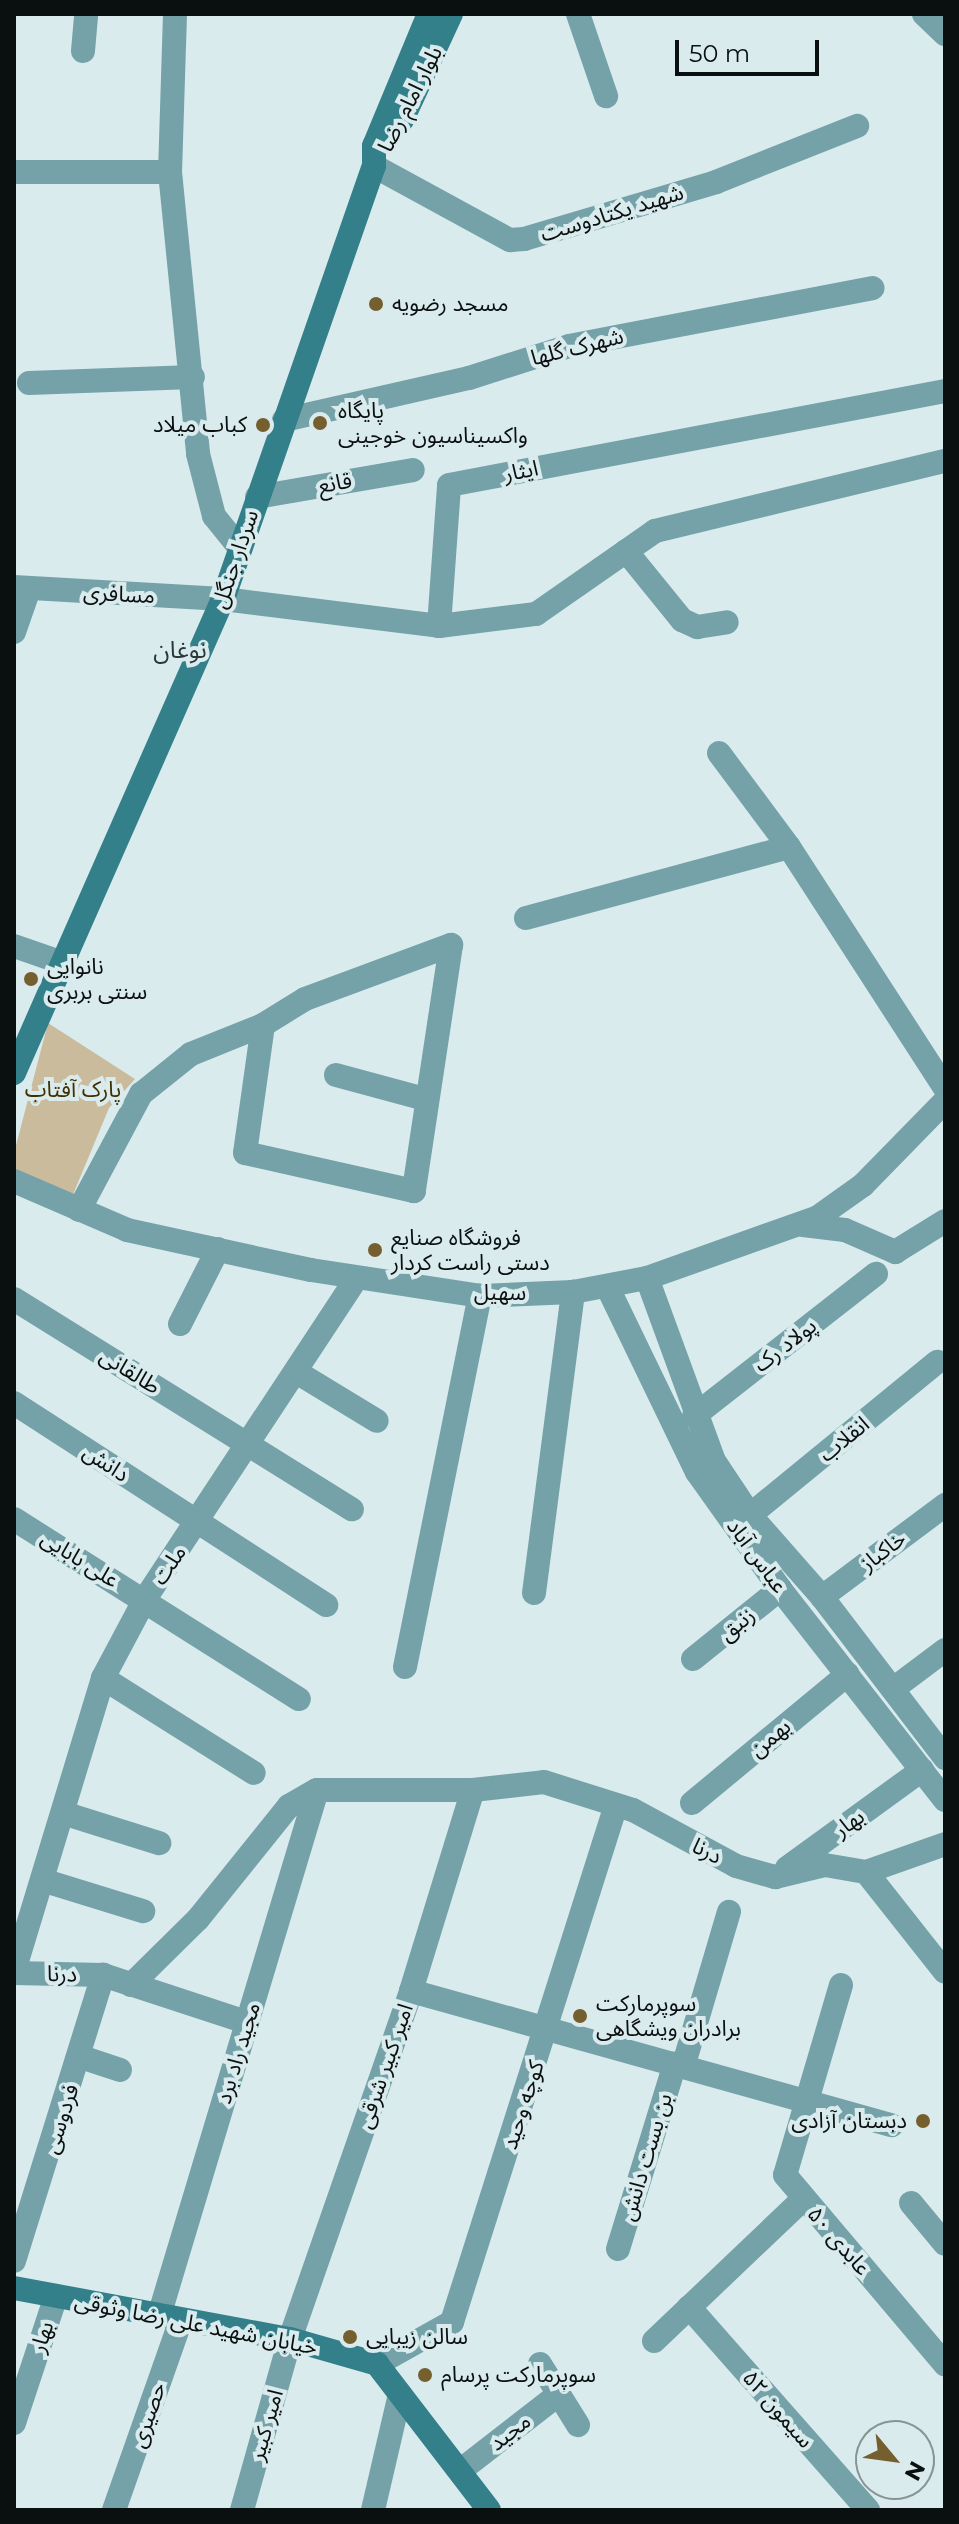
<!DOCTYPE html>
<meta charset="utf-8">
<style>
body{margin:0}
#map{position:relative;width:959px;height:2524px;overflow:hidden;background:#daebed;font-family:Montserrat,"Noto Sans Arabic",sans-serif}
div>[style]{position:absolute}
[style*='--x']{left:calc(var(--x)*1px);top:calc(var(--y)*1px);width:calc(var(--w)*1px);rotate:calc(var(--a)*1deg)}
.green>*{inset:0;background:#cabb9d}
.street>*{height:24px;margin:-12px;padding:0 12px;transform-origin:12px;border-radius:12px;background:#74a2a8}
.secondary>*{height:24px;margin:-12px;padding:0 12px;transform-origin:12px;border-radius:12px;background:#337f8a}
.dots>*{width:22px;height:22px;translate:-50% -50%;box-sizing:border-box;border:4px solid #daebed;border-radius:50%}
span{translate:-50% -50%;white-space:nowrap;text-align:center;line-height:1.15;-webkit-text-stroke:8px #daebed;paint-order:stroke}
.street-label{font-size:22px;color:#0a0f10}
.poi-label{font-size:22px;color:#0a0f10}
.left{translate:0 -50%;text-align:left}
.right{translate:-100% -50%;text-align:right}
.park-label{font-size:22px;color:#412f00}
.neighbourhood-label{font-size:24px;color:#2b383a}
.frame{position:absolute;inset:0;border:16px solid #0a0f10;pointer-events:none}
.north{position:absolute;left:855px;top:2420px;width:80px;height:80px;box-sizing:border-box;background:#daebed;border:2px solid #879395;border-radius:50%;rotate:119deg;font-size:22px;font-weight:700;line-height:32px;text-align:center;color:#0a0f10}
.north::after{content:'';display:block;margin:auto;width:28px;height:36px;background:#755f2f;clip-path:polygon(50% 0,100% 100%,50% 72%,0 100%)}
.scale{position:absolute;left:675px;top:40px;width:144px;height:36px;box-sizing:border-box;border:4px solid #0a0f10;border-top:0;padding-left:10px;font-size:24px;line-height:28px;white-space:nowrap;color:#0a0f10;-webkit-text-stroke:6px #daebed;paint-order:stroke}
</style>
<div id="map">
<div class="green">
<div style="clip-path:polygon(48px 1023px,135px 1079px,109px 1108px,72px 1197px,14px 1181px,14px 1153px)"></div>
</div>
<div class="street">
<div style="--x:175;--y:14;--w:158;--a:91.8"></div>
<div style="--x:170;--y:172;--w:283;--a:84.3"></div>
<div style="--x:198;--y:454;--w:64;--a:75.5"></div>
<div style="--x:214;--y:516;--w:40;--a:51"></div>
<div style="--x:578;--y:14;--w:87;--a:71.1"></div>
<div style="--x:924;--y:14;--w:29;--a:44"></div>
<div style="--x:83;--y:51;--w:37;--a:-85"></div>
<div style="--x:374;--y:166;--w:155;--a:28.6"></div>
<div style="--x:510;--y:240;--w:14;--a:-4"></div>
<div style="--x:524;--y:239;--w:200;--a:-16.5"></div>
<div style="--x:716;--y:182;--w:152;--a:-21.7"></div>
<div style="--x:14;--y:172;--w:156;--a:0"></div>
<div style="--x:29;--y:383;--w:164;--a:-2.1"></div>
<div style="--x:284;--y:420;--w:190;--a:-12.8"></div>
<div style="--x:469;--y:378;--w:105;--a:-17.7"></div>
<div style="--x:569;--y:346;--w:309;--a:-10.8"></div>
<div style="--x:257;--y:497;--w:158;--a:-9.8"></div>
<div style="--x:626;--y:551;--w:89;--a:50.9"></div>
<div style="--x:682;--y:620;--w:17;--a:25"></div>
<div style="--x:697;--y:627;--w:30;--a:-9"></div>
<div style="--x:14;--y:587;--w:209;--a:3.3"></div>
<div style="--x:223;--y:599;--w:218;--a:7.1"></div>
<div style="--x:439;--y:626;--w:141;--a:-85.9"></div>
<div style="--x:449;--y:485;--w:505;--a:-10.73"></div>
<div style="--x:439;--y:626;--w:98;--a:-7.1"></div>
<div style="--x:536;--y:614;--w:145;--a:-34.9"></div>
<div style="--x:655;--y:531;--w:298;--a:-13.6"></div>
<div style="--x:14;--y:632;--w:46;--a:-70.8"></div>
<div style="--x:719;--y:753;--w:117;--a:53.3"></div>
<div style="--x:789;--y:847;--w:287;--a:57.1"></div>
<div style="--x:526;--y:918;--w:272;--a:-15.1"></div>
<div style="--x:14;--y:946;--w:52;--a:19.1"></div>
<div style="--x:336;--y:1075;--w:92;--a:15.1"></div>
<div style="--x:14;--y:1181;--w:123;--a:23.4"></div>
<div style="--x:127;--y:1230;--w:188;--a:12.3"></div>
<div style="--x:311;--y:1270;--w:171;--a:8.7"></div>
<div style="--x:480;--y:1296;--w:93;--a:-2.5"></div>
<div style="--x:573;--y:1292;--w:75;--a:-10.7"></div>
<div style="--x:647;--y:1278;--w:182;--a:-19.6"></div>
<div style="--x:818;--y:1217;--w:55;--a:-35.4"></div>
<div style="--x:863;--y:1185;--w:117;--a:-45.7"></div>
<div style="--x:79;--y:1210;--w:132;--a:-61.9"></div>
<div style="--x:141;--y:1094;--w:64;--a:-38.7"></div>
<div style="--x:191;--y:1054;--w:78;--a:-21.9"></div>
<div style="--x:263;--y:1025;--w:49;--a:-31.8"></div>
<div style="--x:305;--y:999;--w:156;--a:-20.3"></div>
<div style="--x:451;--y:945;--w:249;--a:98.6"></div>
<div style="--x:414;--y:1191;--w:173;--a:-167.3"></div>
<div style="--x:245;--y:1153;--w:129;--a:-82"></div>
<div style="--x:803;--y:1225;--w:42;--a:6.8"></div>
<div style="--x:845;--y:1230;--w:55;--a:23.7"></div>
<div style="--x:895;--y:1252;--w:59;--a:-31.8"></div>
<div style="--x:647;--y:1278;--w:195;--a:69.9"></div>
<div style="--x:714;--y:1461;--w:65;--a:56.3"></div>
<div style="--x:750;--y:1515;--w:109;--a:48.7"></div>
<div style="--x:822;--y:1597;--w:203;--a:52.6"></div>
<div style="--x:608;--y:1288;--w:204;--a:64.2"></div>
<div style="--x:697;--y:1472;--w:143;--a:54.6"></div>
<div style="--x:780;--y:1589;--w:268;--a:52"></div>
<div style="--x:14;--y:1299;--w:398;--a:31.9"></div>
<div style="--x:180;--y:1324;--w:84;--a:-63.1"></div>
<div style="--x:298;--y:1373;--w:92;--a:31.3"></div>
<div style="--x:14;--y:1403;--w:372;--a:32.9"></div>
<div style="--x:694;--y:1416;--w:231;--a:-38"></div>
<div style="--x:750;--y:1515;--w:242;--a:-39.3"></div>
<div style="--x:14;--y:1519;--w:337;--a:32.3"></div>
<div style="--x:534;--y:1593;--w:304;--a:-82.6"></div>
<div style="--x:822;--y:1597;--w:154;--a:-36.8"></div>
<div style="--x:693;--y:1659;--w:112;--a:-38.8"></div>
<div style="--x:405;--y:1667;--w:379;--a:-78.6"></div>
<div style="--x:103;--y:1678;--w:178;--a:32.2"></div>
<div style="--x:893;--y:1689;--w:65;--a:-36.9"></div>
<div style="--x:692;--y:1803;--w:202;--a:-39.6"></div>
<div style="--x:63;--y:1813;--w:101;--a:17.4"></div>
<div style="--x:787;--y:1868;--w:167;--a:-36"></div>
<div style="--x:866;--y:1872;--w:127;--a:51.7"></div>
<div style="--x:42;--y:1880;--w:106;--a:17.1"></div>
<div style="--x:14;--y:1971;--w:306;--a:-73.1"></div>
<div style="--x:103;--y:1678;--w:89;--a:-62"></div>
<div style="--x:145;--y:1599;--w:383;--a:-56.6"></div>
<div style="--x:14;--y:1973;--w:89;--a:1.3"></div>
<div style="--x:103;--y:1975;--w:151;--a:18.2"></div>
<div style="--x:131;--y:1985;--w:94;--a:-44.6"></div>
<div style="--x:198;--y:1919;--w:145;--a:-51.2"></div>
<div style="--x:289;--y:1806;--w:32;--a:-30"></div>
<div style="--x:317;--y:1790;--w:156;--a:0"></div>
<div style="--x:473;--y:1790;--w:71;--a:-6.4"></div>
<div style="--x:544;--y:1782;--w:93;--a:17.5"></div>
<div style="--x:633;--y:1810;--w:117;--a:28.5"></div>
<div style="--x:736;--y:1866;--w:41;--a:15.8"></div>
<div style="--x:775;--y:1877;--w:51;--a:-13.5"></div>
<div style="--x:825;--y:1865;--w:42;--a:9.7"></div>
<div style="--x:866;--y:1872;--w:84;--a:-19.5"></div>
<div style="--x:841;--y:1985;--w:198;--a:106.4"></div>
<div style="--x:785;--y:2175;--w:248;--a:49.8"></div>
<div style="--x:411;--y:1991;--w:499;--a:15.6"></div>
<div style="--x:81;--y:2057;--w:41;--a:18.4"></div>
<div style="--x:683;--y:2067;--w:162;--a:-73.5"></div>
<div style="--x:911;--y:2203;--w:53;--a:50.3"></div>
<div style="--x:618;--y:2249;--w:194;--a:-72.9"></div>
<div style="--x:14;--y:2261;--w:300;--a:-72.7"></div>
<div style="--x:689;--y:2307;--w:271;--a:48.6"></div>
<div style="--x:159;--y:2316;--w:549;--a:-73.28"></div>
<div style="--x:654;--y:2341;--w:206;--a:-43.6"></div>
<div style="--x:377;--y:2364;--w:86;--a:-29.2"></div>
<div style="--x:452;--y:2322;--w:542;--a:-72.4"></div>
<div style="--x:540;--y:2364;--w:72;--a:58.1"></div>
<div style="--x:14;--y:2423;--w:134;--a:-71.7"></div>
<div style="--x:461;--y:2470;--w:124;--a:-37.8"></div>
<div style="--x:114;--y:2510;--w:201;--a:-70.6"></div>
<div style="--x:242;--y:2510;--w:178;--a:-74.3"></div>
<div style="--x:290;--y:2339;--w:368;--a:-70.8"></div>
<div style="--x:411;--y:1991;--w:210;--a:-72.9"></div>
<div style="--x:373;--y:2510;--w:119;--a:-76.9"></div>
</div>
<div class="secondary">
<div style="--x:402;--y:120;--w:117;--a:-65.2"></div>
<div style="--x:14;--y:1073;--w:518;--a:-66.21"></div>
<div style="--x:223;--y:599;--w:459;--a:-70.8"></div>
<div style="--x:374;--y:166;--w:20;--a:-90"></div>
<div style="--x:374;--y:146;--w:143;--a:-67.4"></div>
<div style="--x:14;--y:2288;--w:281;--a:10.5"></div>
<div style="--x:290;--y:2339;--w:91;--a:16"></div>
<div style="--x:377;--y:2364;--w:184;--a:52.5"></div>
</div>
<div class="dots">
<div style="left:376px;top:304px;background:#755f2f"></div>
<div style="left:320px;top:423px;background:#755f2f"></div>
<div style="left:263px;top:425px;background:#755f2f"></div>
<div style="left:31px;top:979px;background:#755f2f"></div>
<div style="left:375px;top:1250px;background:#755f2f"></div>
<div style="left:580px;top:2016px;background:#755f2f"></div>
<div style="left:923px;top:2121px;background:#755f2f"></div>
<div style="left:350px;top:2337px;background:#755f2f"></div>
<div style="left:425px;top:2375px;background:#755f2f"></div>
</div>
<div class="street-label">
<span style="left:410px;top:99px;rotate:-63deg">بلوار امام رضا</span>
<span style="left:612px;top:213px;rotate:-17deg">شهید یکتادوست</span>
<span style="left:577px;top:347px;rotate:-14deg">شهرک گلها</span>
<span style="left:521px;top:471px;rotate:-11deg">ایثار</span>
<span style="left:335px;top:483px;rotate:-10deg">قانع</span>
<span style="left:235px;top:559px;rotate:-71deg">سردار جنگل</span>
<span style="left:119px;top:594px;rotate:3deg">مسافری</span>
<span style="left:500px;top:1293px">سهیل</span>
<span style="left:785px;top:1345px;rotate:-38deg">پولاد رک</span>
<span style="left:130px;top:1371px;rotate:32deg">طالقانی</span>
<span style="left:844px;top:1439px;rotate:-39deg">انقلاب</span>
<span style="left:106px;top:1463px;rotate:33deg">دانش</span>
<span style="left:883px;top:1551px;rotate:-37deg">خاکباز</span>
<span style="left:757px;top:1556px;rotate:54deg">عباس آباد</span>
<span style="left:80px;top:1559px;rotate:32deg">علی بابایی</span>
<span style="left:169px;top:1565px;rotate:-56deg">ملت</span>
<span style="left:737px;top:1624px;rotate:-39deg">زنبق</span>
<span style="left:770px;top:1738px;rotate:-40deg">بهمن</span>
<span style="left:849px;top:1823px;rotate:-36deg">بهار</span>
<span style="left:707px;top:1851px;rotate:27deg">درنا</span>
<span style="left:62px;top:1974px;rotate:1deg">درنا</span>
<span style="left:238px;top:2053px;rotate:-73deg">مجید راد برد</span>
<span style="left:385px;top:2066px;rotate:-71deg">امیر کبیر شرقی</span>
<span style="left:523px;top:2105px;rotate:-72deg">کوچه وحید</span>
<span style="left:61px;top:2119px;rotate:-72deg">فردوسی</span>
<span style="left:646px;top:2157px;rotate:-73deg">بن بست دانش</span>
<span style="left:839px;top:2241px;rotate:49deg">عابدی ۵۰</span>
<span style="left:196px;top:2324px;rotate:11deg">خیابان شهید علی رضا وثوقی</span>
<span style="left:42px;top:2337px;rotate:-72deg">بهار</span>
<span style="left:778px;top:2409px;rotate:49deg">سیمون ۵۲</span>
<span style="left:148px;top:2415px;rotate:-71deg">حصیری</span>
<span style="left:266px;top:2425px;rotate:-74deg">امیر کبیر</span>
<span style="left:510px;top:2432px;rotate:-38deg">مجید</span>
</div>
<div class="poi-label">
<span class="left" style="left:392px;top:304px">مسجد رضویه</span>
<span class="left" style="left:338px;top:423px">پایگاه<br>واکسیناسیون خوجینی</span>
<span class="right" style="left:247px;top:425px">کباب میلاد</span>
<span class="left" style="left:47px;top:979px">نانوایی<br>سنتی بربری</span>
<span class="left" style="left:391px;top:1250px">فروشگاه صنایع<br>دستی راست کردار</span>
<span class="left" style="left:596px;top:2016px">سوپرمارکت<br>برادران ویشگاهی</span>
<span class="right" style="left:907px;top:2121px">دبستان آزادی</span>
<span class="left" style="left:366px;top:2337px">سالن زیبایی</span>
<span class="left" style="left:441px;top:2375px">سوپرمارکت پرسام</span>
</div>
<div class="park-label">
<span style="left:73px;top:1090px">پارک آفتاب</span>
</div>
<div class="neighbourhood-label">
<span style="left:180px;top:650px">نوغان</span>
</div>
<div class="frame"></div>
<div class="north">N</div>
<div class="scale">50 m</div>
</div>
